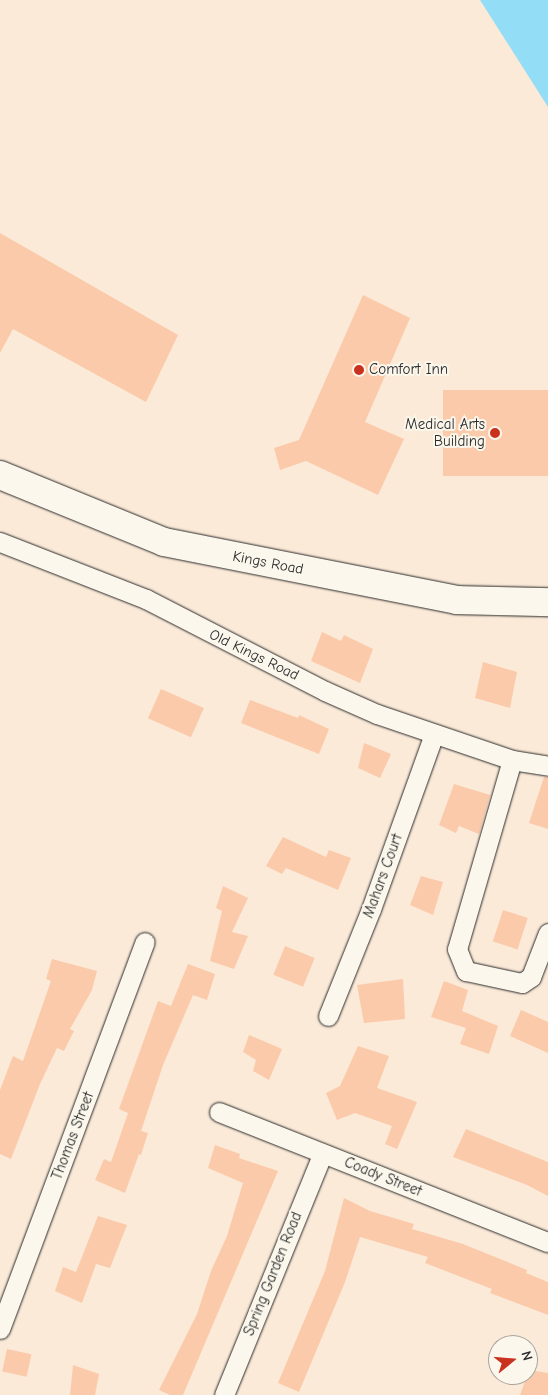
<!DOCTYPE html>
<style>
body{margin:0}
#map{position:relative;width:548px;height:1395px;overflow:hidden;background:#fbead8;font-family:"Comic Neue",sans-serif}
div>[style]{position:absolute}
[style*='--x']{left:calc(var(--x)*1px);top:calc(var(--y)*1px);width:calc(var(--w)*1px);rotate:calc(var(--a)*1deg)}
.water>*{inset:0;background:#94ddf6}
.building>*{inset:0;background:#fbcaaa;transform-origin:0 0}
.roads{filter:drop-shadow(0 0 1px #2b2b2b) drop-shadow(0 0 1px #2b2b2b)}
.minor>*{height:19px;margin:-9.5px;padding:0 9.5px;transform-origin:9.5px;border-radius:9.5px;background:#fbf7ec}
.primary>*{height:28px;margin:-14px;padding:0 14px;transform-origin:14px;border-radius:14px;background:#fbf7ec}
.dots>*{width:14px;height:14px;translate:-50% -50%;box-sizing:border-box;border:2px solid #fbf7ec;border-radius:50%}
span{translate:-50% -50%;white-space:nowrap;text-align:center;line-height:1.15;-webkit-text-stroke:4px #fbf7ec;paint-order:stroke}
.poi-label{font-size:15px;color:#2b2b2b}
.left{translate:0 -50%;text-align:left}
.right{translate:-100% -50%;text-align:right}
.street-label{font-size:15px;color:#2b2b2b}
.north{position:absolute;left:488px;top:1335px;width:50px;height:50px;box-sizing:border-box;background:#fbf7ec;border:1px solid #a8a59f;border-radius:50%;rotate:73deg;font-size:14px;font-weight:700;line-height:20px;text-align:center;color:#2b2b2b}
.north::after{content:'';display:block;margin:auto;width:18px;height:22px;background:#c8321e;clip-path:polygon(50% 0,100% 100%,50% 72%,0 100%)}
</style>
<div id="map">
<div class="water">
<div style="clip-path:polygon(480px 0,548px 0,548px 107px)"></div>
</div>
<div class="building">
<div style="clip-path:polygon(0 233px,178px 335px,146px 402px,13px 329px,0 353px)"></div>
<div style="clip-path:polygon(363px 295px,410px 318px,365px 422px,404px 439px,378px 495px,306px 461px,280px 470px,274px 448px,299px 440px)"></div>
<div style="left:443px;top:390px;width:105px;height:86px"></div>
<div style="clip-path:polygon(322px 632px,341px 641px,344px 635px,373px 649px,360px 683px,311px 661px)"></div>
<div style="clip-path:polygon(483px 662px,517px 672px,510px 708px,475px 698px)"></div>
<div style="left:161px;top:689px;width:47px;height:32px;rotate:24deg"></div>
<div style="clip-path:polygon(250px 700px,298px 718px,299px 715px,329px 729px,319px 754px,241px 723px)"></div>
<div style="clip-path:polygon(364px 743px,391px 754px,380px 778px,358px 768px)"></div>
<div style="clip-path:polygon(544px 777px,548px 777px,548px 829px,529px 823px)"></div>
<div style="clip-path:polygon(454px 784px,490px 795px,479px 834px,459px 826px,456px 833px,439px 825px)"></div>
<div style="clip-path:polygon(283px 837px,326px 857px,329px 850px,351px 858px,338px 890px,286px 868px,282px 874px,266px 866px)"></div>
<div style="clip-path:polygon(421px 876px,443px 882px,433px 915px,410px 905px)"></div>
<div style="clip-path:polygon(223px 886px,248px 898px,232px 932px,248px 936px,234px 969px,210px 961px,222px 911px,216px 908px)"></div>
<div style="left:503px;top:910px;width:26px;height:33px;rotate:18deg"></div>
<div style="left:285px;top:946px;width:32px;height:31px;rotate:22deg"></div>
<div style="clip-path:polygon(52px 959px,97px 971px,92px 990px,70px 1029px,74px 1031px,64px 1051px,57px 1048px,40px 1084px,11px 1159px,0 1154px,0 1090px,13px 1056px,23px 1061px,51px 981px,46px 979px)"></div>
<div style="clip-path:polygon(188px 964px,215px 974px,207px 1000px,193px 995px,163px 1065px,141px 1131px,148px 1133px,141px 1155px,139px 1154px,125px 1193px,95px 1180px,104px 1159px,111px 1162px,128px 1113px,119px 1109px,158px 1001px,171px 1006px)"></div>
<div style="clip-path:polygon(403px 979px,405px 1019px,364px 1023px,357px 985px)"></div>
<div style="clip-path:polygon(444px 981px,468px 990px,462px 1011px,498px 1026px,489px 1054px,460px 1044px,466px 1028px,431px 1017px)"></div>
<div style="clip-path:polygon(521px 1010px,548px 1022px,548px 1053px,510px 1036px)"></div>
<div style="clip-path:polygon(249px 1035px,282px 1049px,269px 1080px,253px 1071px,256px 1060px,243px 1052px)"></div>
<div style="clip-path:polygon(358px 1046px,389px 1056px,377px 1088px,417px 1102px,397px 1149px,385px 1144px,392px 1126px,355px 1113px,337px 1120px,326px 1093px,340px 1086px)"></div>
<div style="clip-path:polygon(466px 1129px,548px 1162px,548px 1196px,527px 1185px,453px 1157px)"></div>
<div style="clip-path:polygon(215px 1145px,240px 1154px,239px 1158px,278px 1171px,183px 1395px,170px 1395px,159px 1390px,197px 1314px,211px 1271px,227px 1236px,243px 1183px,208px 1168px)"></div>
<div style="clip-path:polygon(344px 1198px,370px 1211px,414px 1224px,412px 1229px,463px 1244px,527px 1270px,526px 1273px,548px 1282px,548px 1315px,490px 1293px,492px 1289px,425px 1263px,428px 1257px,360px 1237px,345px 1282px,299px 1392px,278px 1383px,325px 1271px)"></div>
<div style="clip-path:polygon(98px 1216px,127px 1225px,110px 1268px,96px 1264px,82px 1303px,55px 1291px,63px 1267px,76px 1272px)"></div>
<div style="left:7px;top:1349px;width:25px;height:23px;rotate:12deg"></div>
<div style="clip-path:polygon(73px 1365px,99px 1374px,95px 1395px,70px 1395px)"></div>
<div style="clip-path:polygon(529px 1370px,548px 1373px,548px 1395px,520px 1395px)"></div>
</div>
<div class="roads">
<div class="minor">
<div style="--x:0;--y:542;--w:157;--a:21.3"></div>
<div style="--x:146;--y:599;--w:201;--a:27.2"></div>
<div style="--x:325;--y:691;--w:57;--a:23.9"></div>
<div style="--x:377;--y:714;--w:143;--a:18.8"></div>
<div style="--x:512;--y:760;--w:36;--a:9"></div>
<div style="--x:512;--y:760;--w:197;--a:106.2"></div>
<div style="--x:457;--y:949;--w:24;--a:68"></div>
<div style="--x:466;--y:971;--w:57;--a:12.1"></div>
<div style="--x:522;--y:983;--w:11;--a:-34"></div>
<div style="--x:531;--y:977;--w:47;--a:-68.9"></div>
<div style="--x:328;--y:1016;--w:115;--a:-68.1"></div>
<div style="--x:371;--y:909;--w:186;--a:-70.2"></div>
<div style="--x:219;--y:1112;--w:354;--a:21.6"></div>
<div style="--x:0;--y:1329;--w:413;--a:-69.5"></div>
<div style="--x:224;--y:1395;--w:261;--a:-67.8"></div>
</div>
<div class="primary">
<div style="--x:0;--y:475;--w:177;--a:22.2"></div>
<div style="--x:164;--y:542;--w:299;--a:11.2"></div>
<div style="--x:457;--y:600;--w:91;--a:1.3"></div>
</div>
</div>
<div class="dots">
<div style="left:359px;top:370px;background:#c8321e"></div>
<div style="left:495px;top:433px;background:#c8321e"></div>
</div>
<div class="poi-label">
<span class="left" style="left:369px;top:370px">Comfort Inn</span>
<span class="right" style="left:485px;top:433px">Medical Arts<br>Building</span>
</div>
<div class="street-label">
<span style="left:268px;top:563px;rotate:11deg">Kings Road</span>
<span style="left:254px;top:655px;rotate:26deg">Old Kings Road</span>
<span style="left:383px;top:876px;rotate:-70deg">Mahars Court</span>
<span style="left:73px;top:1136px;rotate:-69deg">Thomas Street</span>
<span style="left:383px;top:1177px;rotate:22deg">Coady Street</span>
<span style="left:273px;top:1274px;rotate:-68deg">Spring Garden Road</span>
</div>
<div class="north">N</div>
</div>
